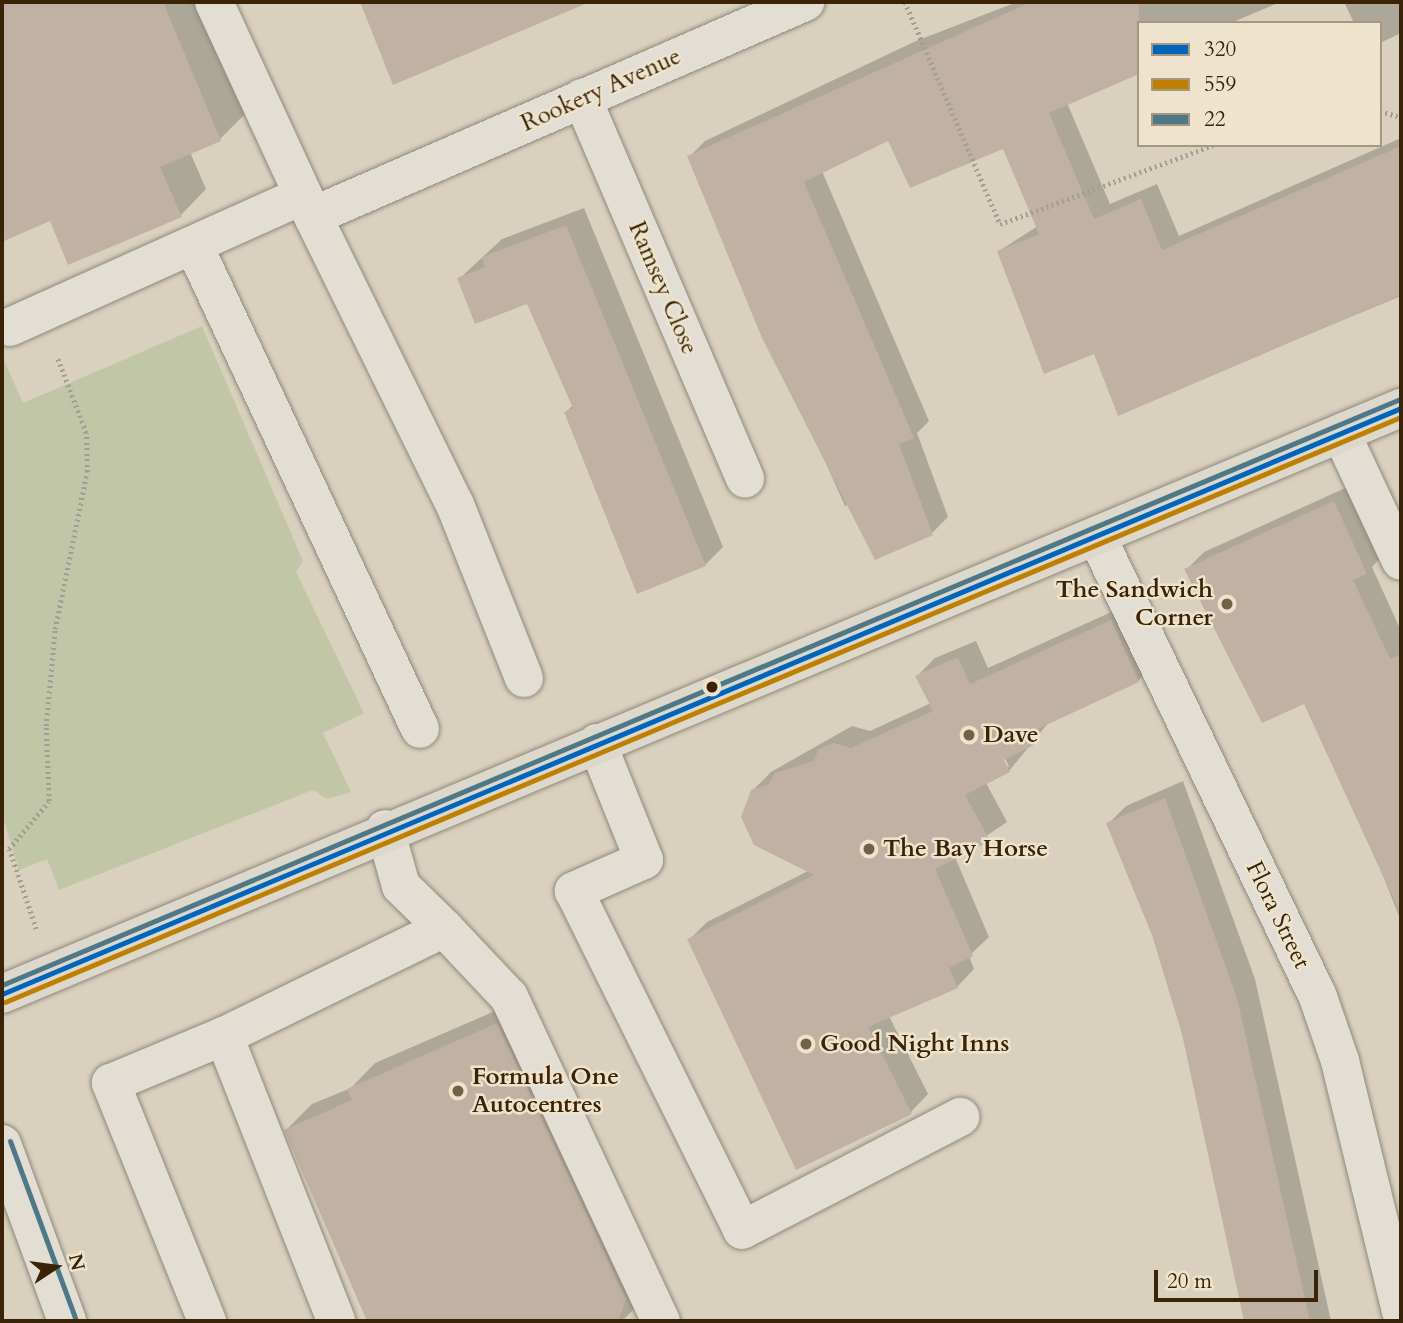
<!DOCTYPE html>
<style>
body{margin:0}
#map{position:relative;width:1403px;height:1323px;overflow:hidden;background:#d9d1be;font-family:Cardo,serif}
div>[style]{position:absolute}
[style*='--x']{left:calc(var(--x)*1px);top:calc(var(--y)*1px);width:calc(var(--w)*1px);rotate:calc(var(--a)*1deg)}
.green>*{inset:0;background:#c1c7a6}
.shadow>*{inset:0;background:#0003}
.building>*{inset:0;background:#c1b1a2}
.path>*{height:4.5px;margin-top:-2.25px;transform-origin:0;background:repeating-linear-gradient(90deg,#a39d93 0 2px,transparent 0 5.5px)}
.roads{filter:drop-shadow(0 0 2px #90887a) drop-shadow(0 0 2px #90887a)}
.minor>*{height:38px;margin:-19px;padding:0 19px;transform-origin:19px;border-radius:19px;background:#e2ded4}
.major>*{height:38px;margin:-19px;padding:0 19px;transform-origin:19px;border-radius:19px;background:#dcd8cc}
.bus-1>*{height:5px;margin:-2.5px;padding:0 2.5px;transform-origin:2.5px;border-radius:2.5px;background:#0065bd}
.bus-2>*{height:5px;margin:-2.5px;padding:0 2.5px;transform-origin:2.5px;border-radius:2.5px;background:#bf7f02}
.bus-3>*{height:5px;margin:-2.5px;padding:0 2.5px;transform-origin:2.5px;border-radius:2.5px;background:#4e7888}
.dots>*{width:19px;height:19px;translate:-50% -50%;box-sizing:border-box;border:4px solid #eee4cd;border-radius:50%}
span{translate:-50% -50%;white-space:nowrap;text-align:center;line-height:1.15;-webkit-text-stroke:5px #eee4cd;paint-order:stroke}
.street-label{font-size:24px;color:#3b2308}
.poi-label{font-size:24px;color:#3b2308;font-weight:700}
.right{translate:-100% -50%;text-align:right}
.left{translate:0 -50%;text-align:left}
.frame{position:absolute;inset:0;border:4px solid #3b2308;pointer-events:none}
.legend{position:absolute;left:1137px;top:21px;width:245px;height:126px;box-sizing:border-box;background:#eee4cd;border:2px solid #a6977e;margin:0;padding:9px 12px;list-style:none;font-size:21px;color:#3b2308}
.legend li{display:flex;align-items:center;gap:14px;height:35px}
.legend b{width:35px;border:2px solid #a6977e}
.north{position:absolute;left:21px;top:1232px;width:70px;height:70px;-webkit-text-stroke:5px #eee4cd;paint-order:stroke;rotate:77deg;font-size:19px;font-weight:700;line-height:28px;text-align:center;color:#3b2308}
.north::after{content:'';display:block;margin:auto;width:24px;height:32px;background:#3b2308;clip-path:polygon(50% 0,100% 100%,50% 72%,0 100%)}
.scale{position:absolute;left:1154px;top:1270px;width:164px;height:32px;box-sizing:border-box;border:4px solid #3b2308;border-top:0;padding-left:9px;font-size:21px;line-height:24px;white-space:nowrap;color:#3b2308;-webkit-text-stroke:5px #eee4cd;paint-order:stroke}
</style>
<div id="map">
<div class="green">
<div style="clip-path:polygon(202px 326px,303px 561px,296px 572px,364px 713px,323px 733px,351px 792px,327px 799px,313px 790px,59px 890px,47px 859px,19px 870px,2px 814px,2px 355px,23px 403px)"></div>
</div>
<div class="shadow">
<div style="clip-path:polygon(2px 2px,199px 2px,246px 113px,220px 139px,190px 152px,206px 189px,181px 215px,51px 219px,2px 240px)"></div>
<div style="clip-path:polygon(361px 2px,572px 2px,394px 83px)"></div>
<div style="clip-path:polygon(1017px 2px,1280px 2px,1231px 23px,1139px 23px,1067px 103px,1110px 204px,1157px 184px,1179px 236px,1401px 138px,1401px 296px,1119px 413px,1095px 352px,999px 251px,1038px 226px,1004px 147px,889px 139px,822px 171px,929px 421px,917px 433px,948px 517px,932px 533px,853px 503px,845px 506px,689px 157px,705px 141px,916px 41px)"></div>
<div style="clip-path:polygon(1344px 2px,1401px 2px,1401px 33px,1380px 43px,1380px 23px,1354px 23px)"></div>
<div style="clip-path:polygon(584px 208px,723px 547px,705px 565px,566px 412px,573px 405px,528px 302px,459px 279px,502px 239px)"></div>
<div style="clip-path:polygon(1352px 485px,1383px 555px,1372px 567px,1401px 631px,1401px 921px,1344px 777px,1305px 701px,1187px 569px,1204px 552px)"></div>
<div style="clip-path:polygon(evenodd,1129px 604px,1156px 663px,1138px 681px,1049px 722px,1009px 771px,986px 783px,1007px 822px,955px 857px,989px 937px,969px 956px,974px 969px,957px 987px,889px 1016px,928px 1094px,911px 1112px,689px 940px,707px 922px,808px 871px,752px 791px,771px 772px,852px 726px,870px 731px,931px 703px,917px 676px,935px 658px,976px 641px,988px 668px,1129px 604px,1002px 751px,1009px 767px,1005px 767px,1002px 751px)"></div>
<div style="clip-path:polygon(1183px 781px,1255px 979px,1331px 1321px,1246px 1321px,1184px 1033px,1154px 935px,1108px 824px,1126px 806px)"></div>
<div style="clip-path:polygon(523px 999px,640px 1303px,622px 1321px,369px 1321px,286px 1130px,312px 1104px,351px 1088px,375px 1063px)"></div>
</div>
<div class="building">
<div style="clip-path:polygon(2px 2px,163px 2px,221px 141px,160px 167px,182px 217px,68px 265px,50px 221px,2px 242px)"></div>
<div style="clip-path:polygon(360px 2px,590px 2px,393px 85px)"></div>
<div style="clip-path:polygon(1031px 2px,1139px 2px,1139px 74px,1049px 113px,1094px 219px,1141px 199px,1162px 250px,1401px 146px,1401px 295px,1118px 416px,1094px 354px,1044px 374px,997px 251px,1039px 234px,1003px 149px,910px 188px,888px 141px,804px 182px,914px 438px,899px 444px,933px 535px,875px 560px,762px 338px,687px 156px)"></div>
<div style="clip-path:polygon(566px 225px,706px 566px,637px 594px,564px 412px,573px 408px,527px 304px,475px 324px,457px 278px,485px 267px,482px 257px)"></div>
<div style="clip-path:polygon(1334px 501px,1367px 574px,1353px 580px,1390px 659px,1401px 654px,1400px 913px,1304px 704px,1262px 723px,1184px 569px)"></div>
<div style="clip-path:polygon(1111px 620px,1139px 682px,1029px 733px,1034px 745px,1004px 760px,1010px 772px,965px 795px,990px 841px,935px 869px,973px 956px,949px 968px,958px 988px,868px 1027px,912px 1114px,796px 1170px,687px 939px,814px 875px,754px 845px,741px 817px,751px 790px,769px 784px,775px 773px,814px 761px,818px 750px,833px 743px,851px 748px,933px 711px,915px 676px,958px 657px,970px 684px)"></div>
<div style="clip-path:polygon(1165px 798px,1237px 998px,1310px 1321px,1244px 1321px,1182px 1034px,1152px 935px,1106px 823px)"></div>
<div style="clip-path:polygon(497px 1023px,626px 1299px,618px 1321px,367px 1321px,284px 1130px,352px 1100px,347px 1089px)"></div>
</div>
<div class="path">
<div style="--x:905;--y:2;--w:241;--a:66.8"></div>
<div style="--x:1000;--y:224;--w:227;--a:-20.3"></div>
<div style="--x:1380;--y:111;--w:22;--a:16"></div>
<div style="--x:36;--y:929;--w:84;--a:-108.6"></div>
<div style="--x:9;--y:849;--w:62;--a:-50.2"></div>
<div style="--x:49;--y:801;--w:75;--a:-92.3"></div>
<div style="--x:46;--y:726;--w:97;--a:-84.7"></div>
<div style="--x:55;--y:629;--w:160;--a:-78.5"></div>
<div style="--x:87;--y:472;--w:39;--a:-91"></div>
<div style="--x:86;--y:433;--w:81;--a:-110.9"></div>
</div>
<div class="roads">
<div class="minor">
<div style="--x:214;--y:2;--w:236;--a:65.2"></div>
<div style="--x:582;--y:98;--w:414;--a:66.8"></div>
<div style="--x:194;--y:246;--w:533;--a:64.92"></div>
<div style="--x:10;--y:327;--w:320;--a:-24.2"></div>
<div style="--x:1341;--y:433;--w:141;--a:64.9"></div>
<div style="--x:1098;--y:539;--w:508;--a:64.34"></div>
<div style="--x:1318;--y:997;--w:68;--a:71"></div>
<div style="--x:1340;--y:1061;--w:258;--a:76.3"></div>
<div style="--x:524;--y:678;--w:186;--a:-111.7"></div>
<div style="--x:455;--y:505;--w:322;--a:-116.2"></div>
<div style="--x:313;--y:216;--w:537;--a:-23.51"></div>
<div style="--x:597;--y:743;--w:126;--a:68.1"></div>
<div style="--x:644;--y:860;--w:77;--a:156.1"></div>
<div style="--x:574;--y:891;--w:378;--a:63.6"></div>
<div style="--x:742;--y:1230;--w:246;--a:-27.4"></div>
<div style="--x:444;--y:928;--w:95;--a:46.7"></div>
<div style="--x:509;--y:997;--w:358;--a:64.9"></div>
<div style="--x:224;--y:1036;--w:306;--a:68.5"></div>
<div style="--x:2;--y:1144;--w:189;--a:69.8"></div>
<div style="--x:207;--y:1321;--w:257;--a:-112"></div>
<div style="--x:111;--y:1083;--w:122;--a:-22.6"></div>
<div style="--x:224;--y:1036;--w:245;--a:-26.1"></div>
<div style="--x:444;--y:928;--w:60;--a:-135.7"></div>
<div style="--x:401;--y:886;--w:59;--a:-105.7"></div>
</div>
<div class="major">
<div style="--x:2;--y:994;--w:1517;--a:-22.73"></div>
</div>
</div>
<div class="bus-1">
<div style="--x:2;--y:994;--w:1517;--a:-22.73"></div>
</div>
<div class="bus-2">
<div style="--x:5;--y:1002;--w:1514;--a:-22.74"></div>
</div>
<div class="bus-3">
<div style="--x:2;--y:985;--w:1514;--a:-22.74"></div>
<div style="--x:10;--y:1141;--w:189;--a:69.8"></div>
</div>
<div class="dots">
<div style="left:1227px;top:604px;background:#726048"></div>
<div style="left:712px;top:687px;background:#3b2308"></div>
<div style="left:969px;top:735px;background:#726048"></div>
<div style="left:869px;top:849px;background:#726048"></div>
<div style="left:806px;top:1044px;background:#726048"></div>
<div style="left:458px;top:1091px;background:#726048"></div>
</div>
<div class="street-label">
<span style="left:601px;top:90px;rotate:-24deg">Rookery Avenue</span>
<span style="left:663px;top:288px;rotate:67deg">Ramsey Close</span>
<span style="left:1278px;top:915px;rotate:64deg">Flora Street</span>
</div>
<div class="poi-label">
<span class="right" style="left:1213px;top:604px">The Sandwich<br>Corner</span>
<span class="left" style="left:983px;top:735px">Dave</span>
<span class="left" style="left:883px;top:849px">The Bay Horse</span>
<span class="left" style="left:820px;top:1044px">Good Night Inns</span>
<span class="left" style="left:472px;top:1091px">Formula One<br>Autocentres</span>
</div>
<div class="frame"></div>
<ul class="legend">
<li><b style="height:9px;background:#0065bd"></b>320</li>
<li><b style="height:9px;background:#bf7f02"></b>559</li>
<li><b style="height:9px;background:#4e7888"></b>22</li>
</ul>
<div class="north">N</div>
<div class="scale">20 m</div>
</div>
